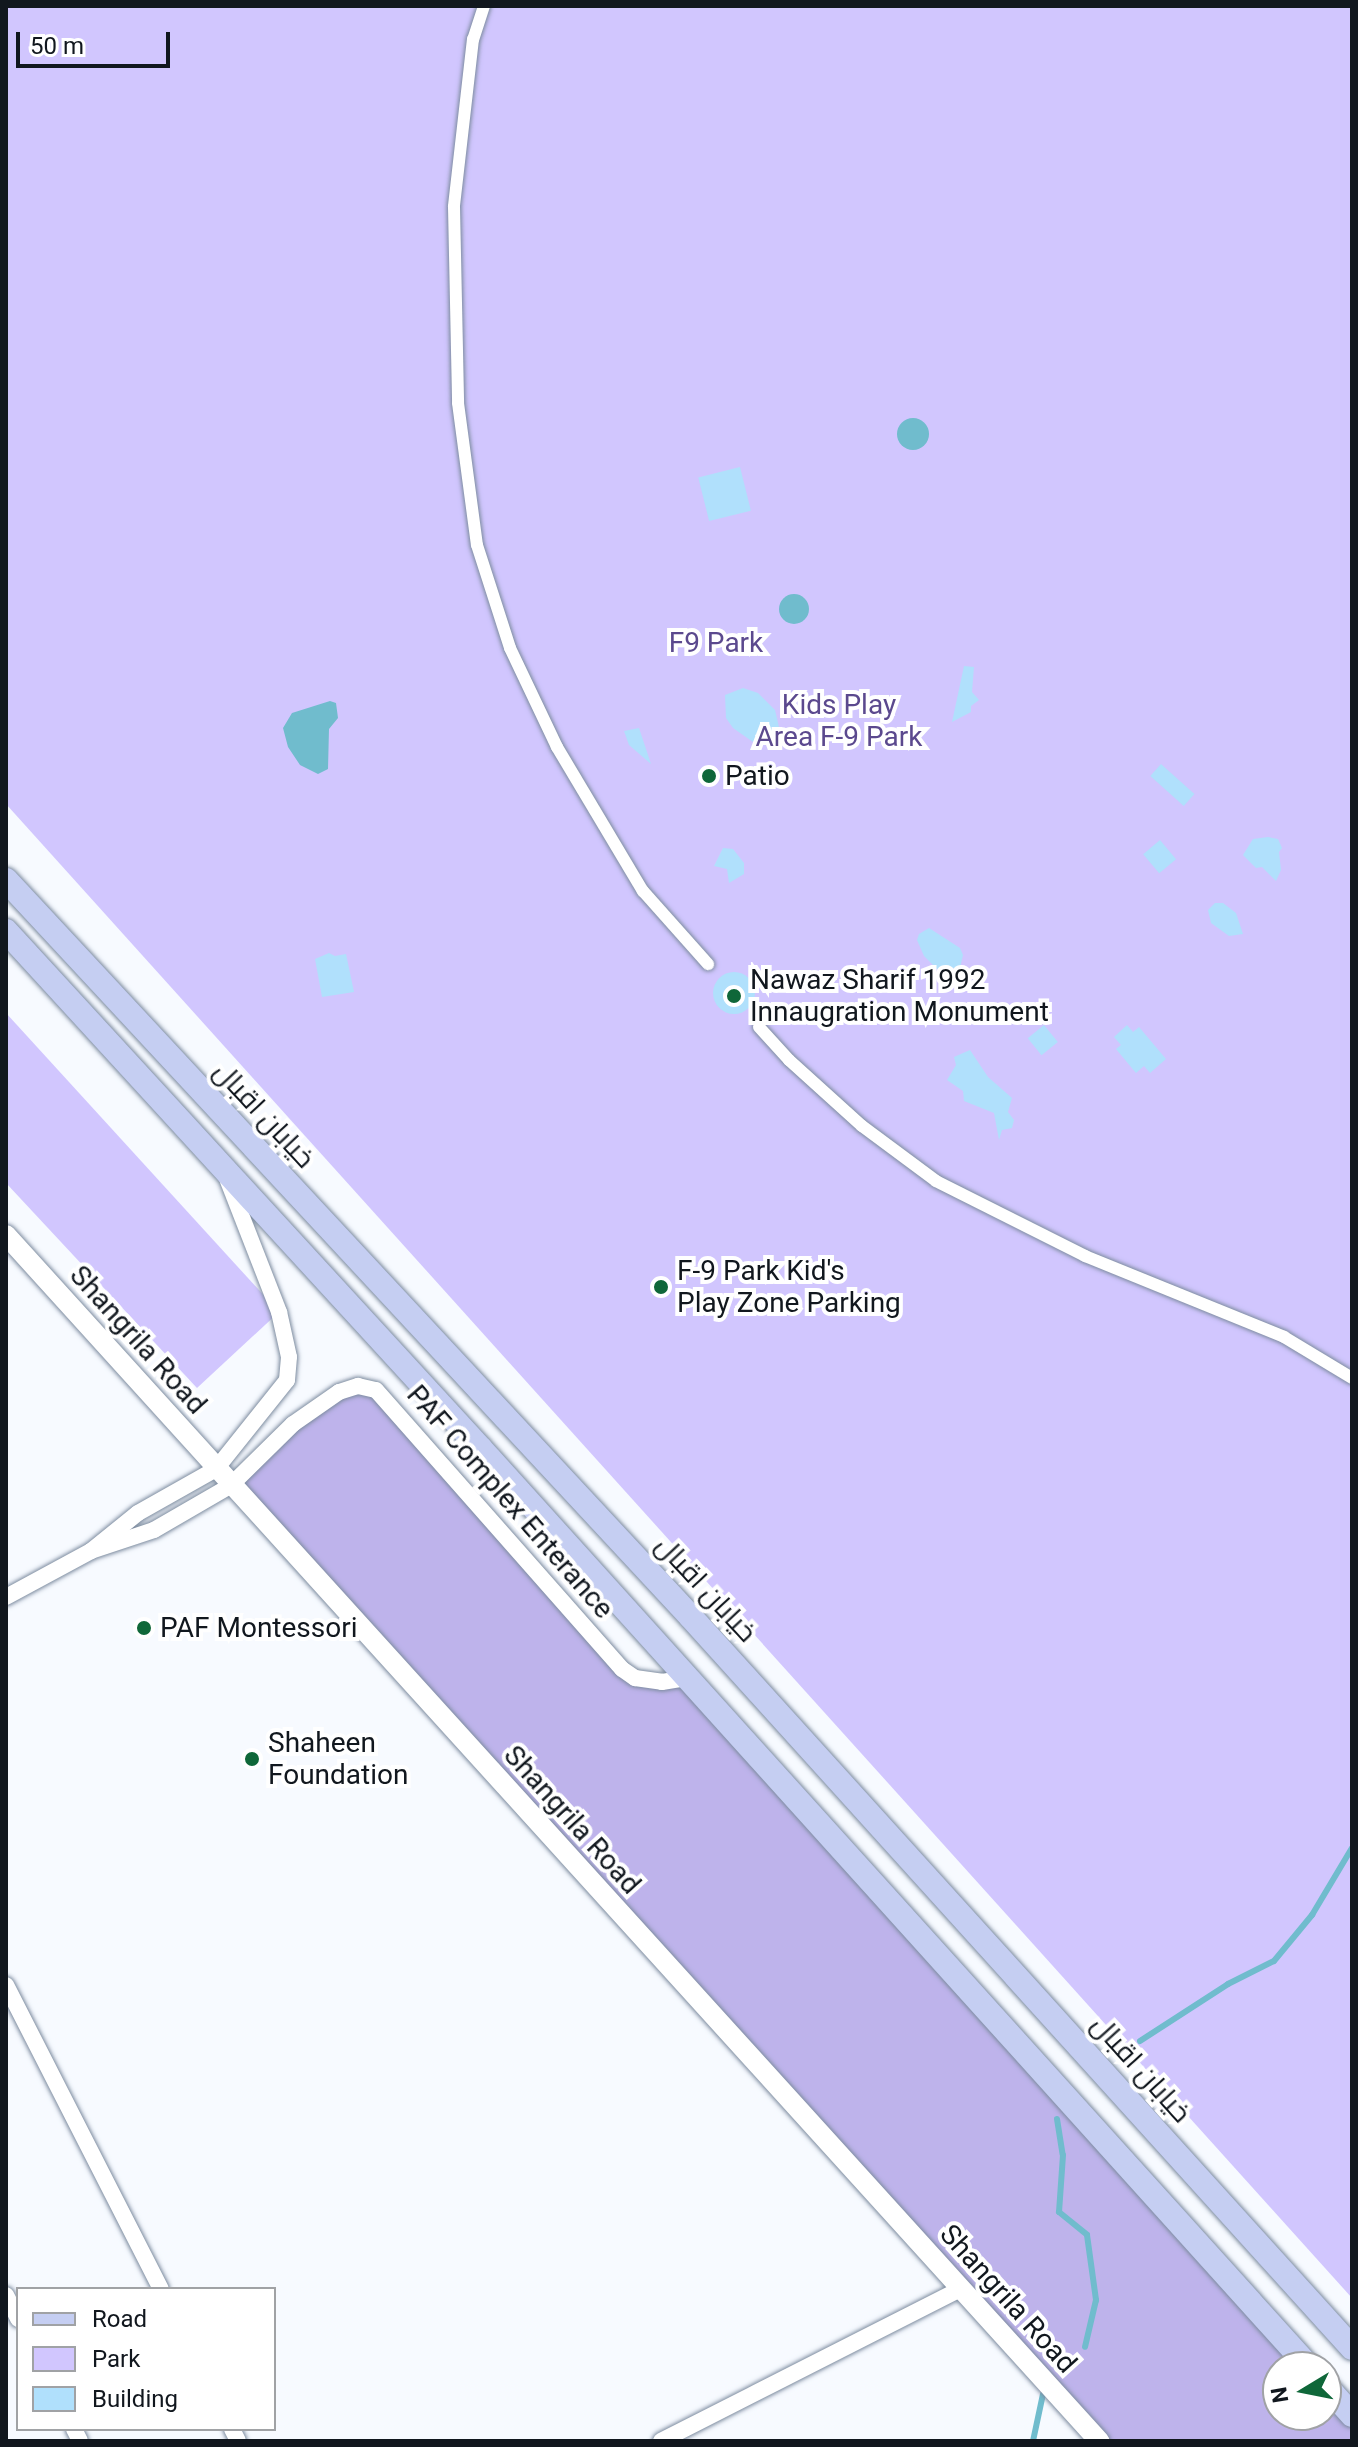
<!DOCTYPE html>
<meta charset="utf-8">
<style>
body{margin:0}
#map{position:relative;width:1358px;height:2447px;overflow:hidden;background:#f7faff;font-family:Roboto,Cairo,sans-serif}
div>[style]{position:absolute}
[style*='--x']{left:calc(var(--x)*1px);top:calc(var(--y)*1px);width:calc(var(--w)*1px);rotate:calc(var(--a)*1deg)}
.green>*{inset:0;background:#d1c6fe}
.forest>*{inset:0;background:#beb3eb}
.water>*{inset:0;background:#70bccd}
.round{border-radius:50%}
.stream>*{height:6px;margin:-3px;padding:0 3px;transform-origin:3px;border-radius:3px;background:#70bccd}
.building>*{inset:0;background:#b0e0fc;transform-origin:0 0}
.roads{filter:drop-shadow(0 0 2px #7d8ca0) drop-shadow(0 0 2px #7d8ca0)}
.pedestrian>*{height:12px;margin:-6px;padding:0 6px;transform-origin:6px;border-radius:6px;background:#fff}
.minor>*{height:16px;margin:-8px;padding:0 8px;transform-origin:8px;border-radius:8px;background:#fff}
.tertiary>*{height:20px;margin:-10px;padding:0 10px;transform-origin:10px;border-radius:10px;background:#fff}
.primary>*{height:24px;margin:-12px;padding:0 12px;transform-origin:12px;border-radius:12px;background:#c5cef2}
.dots>*{width:22px;height:22px;translate:-50% -50%;box-sizing:border-box;border:4px solid #fff;border-radius:50%}
span{translate:-50% -50%;white-space:nowrap;text-align:center;line-height:1.15;-webkit-text-stroke:8px #fff;paint-order:stroke}
.park-label{font-size:28px;color:#5b498e}
.poi-label{font-size:28px;color:#11171e}
.left{translate:0 -50%;text-align:left}
.street-label{font-size:28px;color:#11171e}
.frame{position:absolute;inset:0;border:8px solid #11171e;pointer-events:none}
.legend{position:absolute;left:16px;top:2287px;width:260px;height:144px;box-sizing:border-box;background:#fff;border:2px solid #a0a2a5;margin:0;padding:10px 14px;list-style:none;font-size:24px;color:#11171e}
.legend li{display:flex;align-items:center;gap:16px;height:40px}
.legend b{width:40px;border:2px solid #a0a2a5}
.north{position:absolute;left:1262px;top:2351px;width:80px;height:80px;box-sizing:border-box;background:#fff;border:2px solid #a0a2a5;border-radius:50%;rotate:260deg;font-size:22px;font-weight:700;line-height:32px;text-align:center;color:#11171e}
.north::after{content:'';display:block;margin:auto;width:28px;height:36px;background:#0f6739;clip-path:polygon(50% 0,100% 100%,50% 72%,0 100%)}
.scale{position:absolute;left:16px;top:32px;width:154px;height:36px;box-sizing:border-box;border:4px solid #11171e;border-top:0;padding-left:10px;font-size:24px;line-height:28px;white-space:nowrap;color:#11171e;-webkit-text-stroke:6px #fff;paint-order:stroke}
</style>
<div id="map">
<div class="green">
<div style="clip-path:polygon(6px 6px,1352px 6px,1352px 2298px,6px 804px)"></div>
<div style="clip-path:polygon(6px 1013px,279px 1312px,197px 1388px,6px 1183px)"></div>
</div>
<div class="forest">
<div style="clip-path:polygon(376px 1390px,622px 1669px,688px 1678px,1309px 2367px,1278px 2367px,1278px 2415px,1326px 2415px,1326px 2386px,1352px 2415px,1352px 2441px,1099px 2441px,230px 1486px,339px 1392px)"></div>
</div>
<div class="water">
<div class="round" style="left:897px;top:418px;width:32px;height:32px"></div>
<div class="round" style="left:779px;top:594px;width:30px;height:30px"></div>
<div style="clip-path:polygon(330px 701px,336px 703px,338px 718px,329px 729px,328px 769px,318px 774px,300px 765px,288px 747px,283px 728px,292px 713px)"></div>
</div>
<div class="stream">
<div style="--x:1140;--y:2041;--w:105;--a:-32.9"></div>
<div style="--x:1228;--y:1984;--w:51;--a:-26.6"></div>
<div style="--x:1274;--y:1961;--w:60;--a:-50.4"></div>
<div style="--x:1312;--y:1915;--w:78;--a:-59.2"></div>
<div style="--x:1057;--y:2119;--w:36;--a:81"></div>
<div style="--x:1063;--y:2155;--w:57;--a:94"></div>
<div style="--x:1059;--y:2212;--w:36;--a:39"></div>
<div style="--x:1087;--y:2235;--w:66;--a:82.1"></div>
<div style="--x:1096;--y:2300;--w:48;--a:103.2"></div>
<div style="--x:1033;--y:2441;--w:48;--a:-78"></div>
</div>
<div class="building">
<div style="left:740px;top:467px;width:45px;height:43px;rotate:76deg"></div>
<div style="clip-path:polygon(964px 666px,974px 667px,972px 692px,979px 700px,971px 706px,971px 712px,952px 722px)"></div>
<div style="clip-path:polygon(743px 688px,758px 693px,775px 710px,779px 727px,773px 739px,753px 742px,733px 728px,726px 718px,725px 695px)"></div>
<div style="clip-path:polygon(639px 728px,651px 764px,629px 745px,624px 731px)"></div>
<div style="left:1161px;top:764px;width:45px;height:16px;rotate:42deg"></div>
<div style="clip-path:polygon(1268px 837px,1278px 839px,1282px 848px,1279px 852px,1281px 870px,1276px 881px,1262px 867px,1256px 868px,1243px 855px,1253px 839px)"></div>
<div style="left:1160px;top:840px;width:25px;height:22px;rotate:50deg"></div>
<div style="clip-path:polygon(723px 848px,733px 849px,744px 863px,744px 874px,729px 883px,727px 869px,714px 866px)"></div>
<div style="clip-path:polygon(1215px 903px,1223px 903px,1236px 913px,1243px 934px,1229px 936px,1211px 923px,1208px 910px)"></div>
<div style="clip-path:polygon(929px 928px,960px 948px,963px 955px,960px 968px,937px 969px,924px 956px,917px 940px,919px 934px)"></div>
<div style="clip-path:polygon(329px 953px,335px 956px,346px 954px,354px 992px,322px 997px,315px 959px)"></div>
<div class="round" style="left:713px;top:972px;width:42px;height:42px"></div>
<div style="left:1044px;top:1025px;width:22px;height:21px;rotate:51deg"></div>
<div style="clip-path:polygon(1127px 1025px,1133px 1032px,1139px 1027px,1166px 1059px,1150px 1073px,1144px 1066px,1136px 1073px,1116px 1049px,1121px 1045px,1114px 1037px)"></div>
<div style="clip-path:polygon(970px 1050px,988px 1077px,1012px 1098px,1008px 1112px,1014px 1120px,1012px 1128px,1002px 1130px,999px 1140px,994px 1113px,964px 1101px,963px 1091px,947px 1080px,956px 1065px,954px 1057px)"></div>
</div>
<div class="roads">
<div class="pedestrian">
<div style="--x:484;--y:6;--w:35;--a:108"></div>
<div style="--x:473;--y:39;--w:169;--a:96.5"></div>
<div style="--x:454;--y:207;--w:196;--a:88.8"></div>
<div style="--x:458;--y:403;--w:143;--a:82.4"></div>
<div style="--x:477;--y:545;--w:108;--a:72.2"></div>
<div style="--x:510;--y:648;--w:110;--a:64.6"></div>
<div style="--x:557;--y:747;--w:168;--a:59.2"></div>
<div style="--x:643;--y:891;--w:98;--a:48.3"></div>
<div style="--x:759;--y:1027;--w:45;--a:47.7"></div>
<div style="--x:789;--y:1060;--w:98;--a:42.1"></div>
<div style="--x:862;--y:1126;--w:92;--a:36.6"></div>
<div style="--x:936;--y:1181;--w:167;--a:26.7"></div>
<div style="--x:1085;--y:1256;--w:215;--a:22.1"></div>
<div style="--x:1284;--y:1337;--w:79;--a:31.1"></div>
</div>
<div class="minor">
<div style="--x:91;--y:1551;--w:66;--a:-18.4"></div>
<div style="--x:154;--y:1530;--w:88;--a:-30.1"></div>
<div style="--x:230;--y:1486;--w:88;--a:-44.5"></div>
<div style="--x:293;--y:1424;--w:56;--a:-34.8"></div>
<div style="--x:339;--y:1392;--w:20;--a:-18"></div>
<div style="--x:358;--y:1386;--w:18;--a:13"></div>
<div style="--x:376;--y:1390;--w:372;--a:48.6"></div>
<div style="--x:622;--y:1669;--w:16;--a:35"></div>
<div style="--x:635;--y:1678;--w:27;--a:8"></div>
<div style="--x:662;--y:1682;--w:26;--a:-9"></div>
<div style="--x:6;--y:1597;--w:97;--a:-28.4"></div>
<div style="--x:91;--y:1551;--w:60;--a:-39"></div>
<div style="--x:138;--y:1513;--w:90;--a:-29.4"></div>
<div style="--x:216;--y:1469;--w:114;--a:-51.4"></div>
<div style="--x:287;--y:1380;--w:23;--a:-85"></div>
<div style="--x:289;--y:1357;--w:46;--a:-102.5"></div>
<div style="--x:279;--y:1312;--w:141;--a:-111.3"></div>
<div style="--x:6;--y:1985;--w:341;--a:63"></div>
<div style="--x:6;--y:2295;--w:27;--a:63"></div>
<div style="--x:74;--y:2429;--w:13;--a:63"></div>
<div style="--x:232;--y:2429;--w:13;--a:63"></div>
<div style="--x:661;--y:2441;--w:336;--a:-26.9"></div>
</div>
<div class="tertiary">
<div style="--x:6;--y:1235;--w:1628;--a:47.81"></div>
</div>
<div class="primary">
<div style="--x:6;--y:880;--w:1005;--a:47.1"></div>
<div style="--x:690;--y:1616;--w:987;--a:47.87"></div>
<div style="--x:6;--y:931;--w:703;--a:47.48"></div>
<div style="--x:481;--y:1449;--w:1236;--a:47.95"></div>
<div style="--x:1326;--y:2386;--w:39;--a:48"></div>
</div>
</div>
<div class="dots">
<div style="left:709px;top:776px;background:#0f6739"></div>
<div style="left:734px;top:996px;background:#0f6739"></div>
<div style="left:661px;top:1287px;background:#0f6739"></div>
<div style="left:144px;top:1628px;background:#0f6739"></div>
<div style="left:252px;top:1759px;background:#0f6739"></div>
</div>
<div class="park-label">
<span style="left:716px;top:643px">F9 Park</span>
<span style="left:839px;top:721px">Kids Play<br>Area F-9 Park</span>
</div>
<div class="poi-label">
<span class="left" style="left:725px;top:776px">Patio</span>
<span class="left" style="left:750px;top:996px">Nawaz Sharif 1992<br>Innaugration Monument</span>
<span class="left" style="left:677px;top:1287px">F-9 Park Kid's<br>Play Zone Parking</span>
<span class="left" style="left:160px;top:1628px">PAF Montessori</span>
<span class="left" style="left:268px;top:1759px">Shaheen<br>Foundation</span>
</div>
<div class="street-label">
<span style="left:264px;top:1115px;rotate:47deg">خیابان اقبال</span>
<span style="left:138px;top:1340px;rotate:48deg">Shangrila Road</span>
<span style="left:510px;top:1502px;rotate:49deg">PAF Complex Enterance</span>
<span style="left:706px;top:1589px;rotate:47deg">خیابان اقبال</span>
<span style="left:572px;top:1820px;rotate:48deg">Shangrila Road</span>
<span style="left:1141px;top:2069px;rotate:48deg">خیابان اقبال</span>
<span style="left:1008px;top:2299px;rotate:48deg">Shangrila Road</span>
</div>
<div class="frame"></div>
<ul class="legend">
<li><b style="height:10px;background:#c5cef2"></b>Road</li>
<li><b style="height:22px;background:#d1c6fe"></b>Park</li>
<li><b style="height:22px;background:#b0e0fc"></b>Building</li>
</ul>
<div class="north">N</div>
<div class="scale">50 m</div>
</div>
